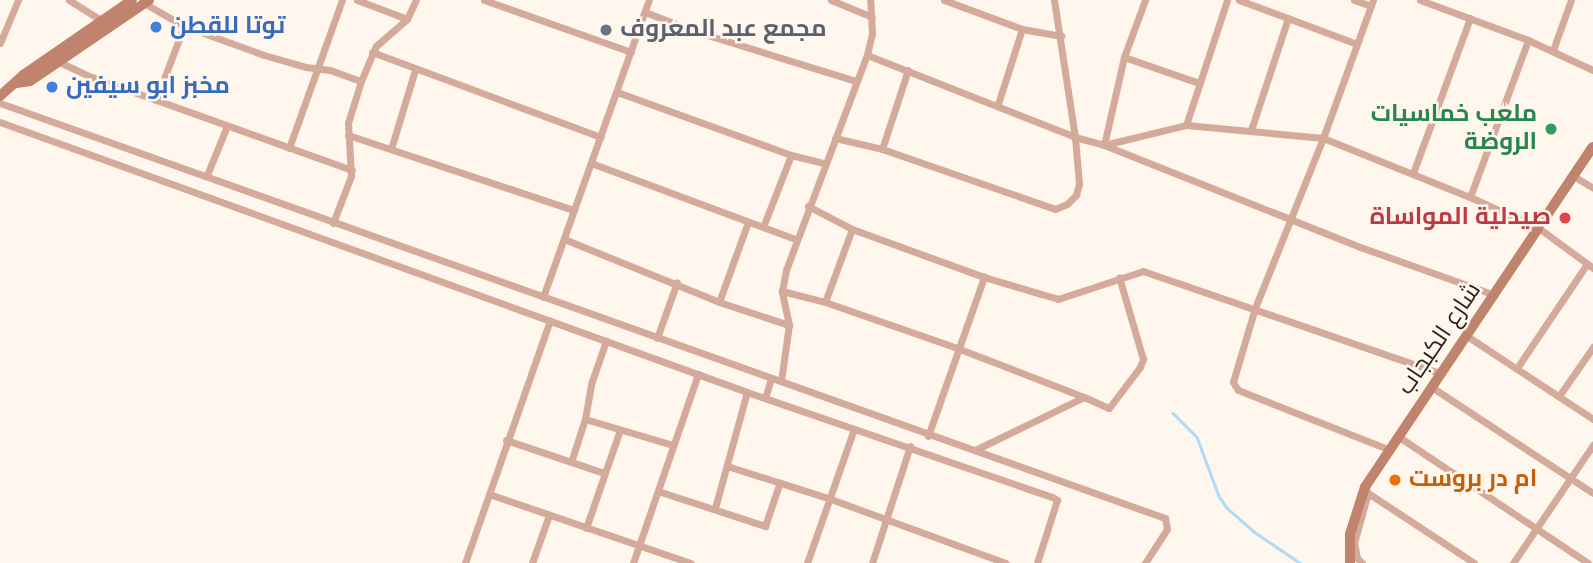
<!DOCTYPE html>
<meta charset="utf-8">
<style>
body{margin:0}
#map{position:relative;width:1593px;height:563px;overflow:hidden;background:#fff6ed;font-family:Spectral,Cairo,serif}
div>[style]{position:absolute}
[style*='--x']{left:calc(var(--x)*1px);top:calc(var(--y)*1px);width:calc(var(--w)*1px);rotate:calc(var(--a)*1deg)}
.stream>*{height:2.5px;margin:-1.25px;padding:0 1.25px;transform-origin:1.25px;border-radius:1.25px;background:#aedbf6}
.street>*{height:7px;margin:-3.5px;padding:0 3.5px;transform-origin:3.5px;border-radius:3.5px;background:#d4aa9b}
.secondary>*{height:10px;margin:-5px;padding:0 5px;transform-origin:5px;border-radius:5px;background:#c0846e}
.dots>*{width:19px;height:19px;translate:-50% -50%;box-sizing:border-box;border:4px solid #fff6ed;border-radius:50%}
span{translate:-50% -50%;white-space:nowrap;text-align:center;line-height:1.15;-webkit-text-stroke:5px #fff6ed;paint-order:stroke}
.shop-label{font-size:24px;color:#366cbe;font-weight:700}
.left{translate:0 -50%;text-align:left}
.worship-label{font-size:24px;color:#5b616d;font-weight:700}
.leisure-label{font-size:24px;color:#27864d;font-weight:700}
.right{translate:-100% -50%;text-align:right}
.health-label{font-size:24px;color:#be3a42;font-weight:700}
.street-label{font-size:24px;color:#27231f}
.food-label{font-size:24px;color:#c56008;font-weight:700}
</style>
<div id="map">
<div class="stream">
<div style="--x:1173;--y:413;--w:34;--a:45"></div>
<div style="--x:1197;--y:437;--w:63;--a:69.6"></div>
<div style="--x:1219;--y:496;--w:14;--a:56"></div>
<div style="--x:1227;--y:508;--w:35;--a:41"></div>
<div style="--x:1253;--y:531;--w:57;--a:34.2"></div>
</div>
<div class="street">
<div style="--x:69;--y:0;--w:39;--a:32"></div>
<div style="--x:357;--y:0;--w:53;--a:20.8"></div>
<div style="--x:484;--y:0;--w:156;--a:19.5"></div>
<div style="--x:831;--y:0;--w:44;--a:22.5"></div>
<div style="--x:944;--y:0;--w:83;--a:20.4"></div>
<div style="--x:1022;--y:29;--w:40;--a:10"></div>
<div style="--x:1054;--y:0;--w:139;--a:81.3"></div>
<div style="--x:1145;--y:0;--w:61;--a:110.2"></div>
<div style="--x:1124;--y:57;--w:90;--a:102.8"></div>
<div style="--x:1104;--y:145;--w:279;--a:21.7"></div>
<div style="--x:1363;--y:248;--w:140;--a:19.6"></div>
<div style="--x:1239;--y:0;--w:126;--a:20.4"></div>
<div style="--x:1354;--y:0;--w:18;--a:19"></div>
<div style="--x:1373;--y:0;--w:147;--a:109.9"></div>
<div style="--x:1323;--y:138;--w:183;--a:111.8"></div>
<div style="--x:1255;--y:308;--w:77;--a:106.6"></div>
<div style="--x:1233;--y:382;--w:9;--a:58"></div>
<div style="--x:1238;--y:390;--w:163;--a:21.5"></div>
<div style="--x:1420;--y:0;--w:115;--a:20.3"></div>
<div style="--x:1528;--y:40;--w:72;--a:24.8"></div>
<div style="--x:144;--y:3;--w:46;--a:29.9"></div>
<div style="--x:184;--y:26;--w:85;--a:19.9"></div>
<div style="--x:264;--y:55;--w:44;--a:15.9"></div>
<div style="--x:306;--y:67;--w:24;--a:7"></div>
<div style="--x:330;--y:70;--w:33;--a:20"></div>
<div style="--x:645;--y:12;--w:49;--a:21.4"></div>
<div style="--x:691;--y:30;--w:173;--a:17.2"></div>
<div style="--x:0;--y:43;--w:47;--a:-67.3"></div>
<div style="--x:1553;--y:50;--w:53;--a:-70.2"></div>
<div style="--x:372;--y:52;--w:244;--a:20.4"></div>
<div style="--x:867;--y:55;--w:224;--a:21.5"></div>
<div style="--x:1124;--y:57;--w:79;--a:19.1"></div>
<div style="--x:57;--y:61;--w:38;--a:25"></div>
<div style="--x:92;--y:77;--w:276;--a:19.7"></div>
<div style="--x:617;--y:92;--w:185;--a:19.9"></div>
<div style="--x:791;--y:155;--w:34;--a:14"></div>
<div style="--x:156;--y:100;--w:79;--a:-69.3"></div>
<div style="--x:0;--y:103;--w:1237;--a:19.61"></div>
<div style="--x:1165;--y:518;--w:11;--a:80"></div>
<div style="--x:1167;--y:529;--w:40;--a:122.9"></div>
<div style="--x:998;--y:104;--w:79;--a:-72.3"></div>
<div style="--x:0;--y:122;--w:794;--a:19.87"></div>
<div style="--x:747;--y:392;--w:323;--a:19"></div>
<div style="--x:1052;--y:497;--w:6;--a:31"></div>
<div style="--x:1057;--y:500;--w:66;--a:107.6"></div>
<div style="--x:1186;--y:125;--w:132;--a:-71.8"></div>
<div style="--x:1251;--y:130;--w:118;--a:-71.7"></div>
<div style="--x:348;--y:135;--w:238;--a:18.4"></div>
<div style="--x:835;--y:138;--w:48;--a:13.2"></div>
<div style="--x:882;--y:149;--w:183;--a:19.1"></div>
<div style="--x:1055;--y:209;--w:13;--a:-23"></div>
<div style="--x:1067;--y:204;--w:13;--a:-45"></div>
<div style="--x:1076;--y:195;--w:11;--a:-75"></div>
<div style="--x:1079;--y:184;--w:47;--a:-94.9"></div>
<div style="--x:1075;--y:137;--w:30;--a:15"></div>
<div style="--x:1104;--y:145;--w:84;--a:-13.7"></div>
<div style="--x:1186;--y:125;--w:138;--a:5.4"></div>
<div style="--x:1323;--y:138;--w:158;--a:21.9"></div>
<div style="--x:1470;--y:197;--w:77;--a:24.6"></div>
<div style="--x:1540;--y:229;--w:66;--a:36.3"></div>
<div style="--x:289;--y:148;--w:157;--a:-70.3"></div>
<div style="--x:391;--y:149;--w:83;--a:-73.1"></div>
<div style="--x:882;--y:149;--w:83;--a:-71.8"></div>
<div style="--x:591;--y:163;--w:218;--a:20.4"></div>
<div style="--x:1413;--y:173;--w:165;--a:-69.8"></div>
<div style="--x:207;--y:175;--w:53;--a:-67.8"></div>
<div style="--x:1575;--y:177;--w:21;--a:31"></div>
<div style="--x:1470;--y:197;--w:167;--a:-69.7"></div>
<div style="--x:808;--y:206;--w:50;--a:27.6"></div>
<div style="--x:852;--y:229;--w:140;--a:20"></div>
<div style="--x:984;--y:277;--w:59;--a:16.6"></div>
<div style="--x:1041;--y:294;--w:18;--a:16"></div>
<div style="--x:1058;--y:299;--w:89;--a:-18.2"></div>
<div style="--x:1143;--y:271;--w:316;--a:19"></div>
<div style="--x:333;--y:223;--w:50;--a:-69"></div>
<div style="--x:351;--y:176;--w:53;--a:-93.2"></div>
<div style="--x:348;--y:123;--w:44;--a:-72.8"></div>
<div style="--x:361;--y:81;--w:38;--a:-67"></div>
<div style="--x:376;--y:46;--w:41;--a:-41.1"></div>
<div style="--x:407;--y:19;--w:21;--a:-65"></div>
<div style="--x:763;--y:227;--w:77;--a:-68.7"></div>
<div style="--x:564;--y:239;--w:167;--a:22.1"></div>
<div style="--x:719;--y:302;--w:74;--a:18.2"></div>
<div style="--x:782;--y:291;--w:44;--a:14.3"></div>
<div style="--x:825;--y:302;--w:140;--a:19.2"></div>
<div style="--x:957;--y:348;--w:136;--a:21.1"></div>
<div style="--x:543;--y:297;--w:315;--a:-70.4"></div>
<div style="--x:719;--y:302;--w:85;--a:-70.1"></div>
<div style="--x:825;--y:302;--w:78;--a:-69.7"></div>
<div style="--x:1467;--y:336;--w:151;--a:33.4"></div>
<div style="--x:657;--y:338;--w:59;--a:-70.3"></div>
<div style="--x:1517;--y:368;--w:125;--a:-56.1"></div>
<div style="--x:781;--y:381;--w:57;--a:-81.9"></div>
<div style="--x:789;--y:325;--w:35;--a:-102"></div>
<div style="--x:782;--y:291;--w:21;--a:-79"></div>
<div style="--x:786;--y:270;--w:230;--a:-69.4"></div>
<div style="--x:867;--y:55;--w:22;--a:-77"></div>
<div style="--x:872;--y:34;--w:34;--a:-93"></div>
<div style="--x:1433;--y:388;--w:191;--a:33.3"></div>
<div style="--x:1559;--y:396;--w:60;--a:-55.2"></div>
<div style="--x:765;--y:398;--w:21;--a:-73"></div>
<div style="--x:585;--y:419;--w:92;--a:16.5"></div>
<div style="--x:928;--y:436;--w:169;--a:-70.6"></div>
<div style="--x:1399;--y:437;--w:227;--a:33.7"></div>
<div style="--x:506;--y:440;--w:103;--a:18.6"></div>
<div style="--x:975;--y:450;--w:121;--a:-25.9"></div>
<div style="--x:1084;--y:397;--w:27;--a:24"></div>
<div style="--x:1109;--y:408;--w:51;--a:-52.9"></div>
<div style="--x:1140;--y:367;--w:9;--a:-69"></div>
<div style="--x:1143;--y:359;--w:85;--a:-106.3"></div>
<div style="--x:571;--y:462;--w:45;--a:-72"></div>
<div style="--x:585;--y:419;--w:36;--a:-80"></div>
<div style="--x:591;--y:384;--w:46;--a:-70.8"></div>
<div style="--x:727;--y:466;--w:106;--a:17.6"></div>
<div style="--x:828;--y:498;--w:189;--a:20.1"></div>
<div style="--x:1365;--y:487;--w:7;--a:63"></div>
<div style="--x:1368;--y:493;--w:127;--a:33.4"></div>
<div style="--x:658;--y:491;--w:113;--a:18.1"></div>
<div style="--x:765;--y:526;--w:46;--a:-71.2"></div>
<div style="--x:489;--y:494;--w:213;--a:18.9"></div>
<div style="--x:715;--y:508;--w:120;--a:-74.6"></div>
<div style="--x:586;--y:528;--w:104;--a:-70.9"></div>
<div style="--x:465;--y:563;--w:257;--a:-70.7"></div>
<div style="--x:532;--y:563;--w:51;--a:-70.5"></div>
<div style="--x:633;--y:563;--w:200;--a:-71"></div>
<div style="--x:807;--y:563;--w:142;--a:-70.7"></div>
<div style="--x:872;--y:563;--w:123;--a:-72"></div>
<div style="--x:1362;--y:563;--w:7;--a:-135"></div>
<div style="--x:1357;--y:558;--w:15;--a:-101"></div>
<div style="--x:1354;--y:543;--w:52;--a:-74.4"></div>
<div style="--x:1513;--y:563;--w:143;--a:-55.9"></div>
</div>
<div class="secondary">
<div style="--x:17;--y:83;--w:13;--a:-9"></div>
<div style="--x:30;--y:81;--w:144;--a:-34.2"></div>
<div style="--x:0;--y:96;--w:31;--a:-42"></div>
<div style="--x:23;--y:75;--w:132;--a:-34.5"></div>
<div style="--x:1350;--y:563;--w:29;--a:-90"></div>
<div style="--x:1350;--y:534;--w:49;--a:-72.3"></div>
<div style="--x:1365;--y:487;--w:409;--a:-56.2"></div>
</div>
<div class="dots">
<div style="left:156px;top:27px;background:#3f7fe0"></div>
<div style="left:606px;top:30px;background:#6b7280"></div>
<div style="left:52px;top:87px;background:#3f7fe0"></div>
<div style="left:1551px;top:129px;background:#2e9e5b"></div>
<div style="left:1565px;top:218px;background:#e0444e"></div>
<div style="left:1395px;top:480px;background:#e8710a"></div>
</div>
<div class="shop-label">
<span class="left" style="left:170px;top:27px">توتا للقطن</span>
<span class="left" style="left:66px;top:87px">مخبز ابو سيفين</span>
</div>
<div class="worship-label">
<span class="left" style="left:620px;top:30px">مجمع عبد المعروف</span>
</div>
<div class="leisure-label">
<span class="right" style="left:1537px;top:129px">ملعب خماسيات<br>الروضة</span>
</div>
<div class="health-label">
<span class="right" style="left:1551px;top:218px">صيدلية المواساة</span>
</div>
<div class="street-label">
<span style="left:1440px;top:339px;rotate:-56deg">شارع الكبجاب</span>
</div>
<div class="food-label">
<span class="left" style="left:1409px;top:480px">ام در بروست</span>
</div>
</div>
